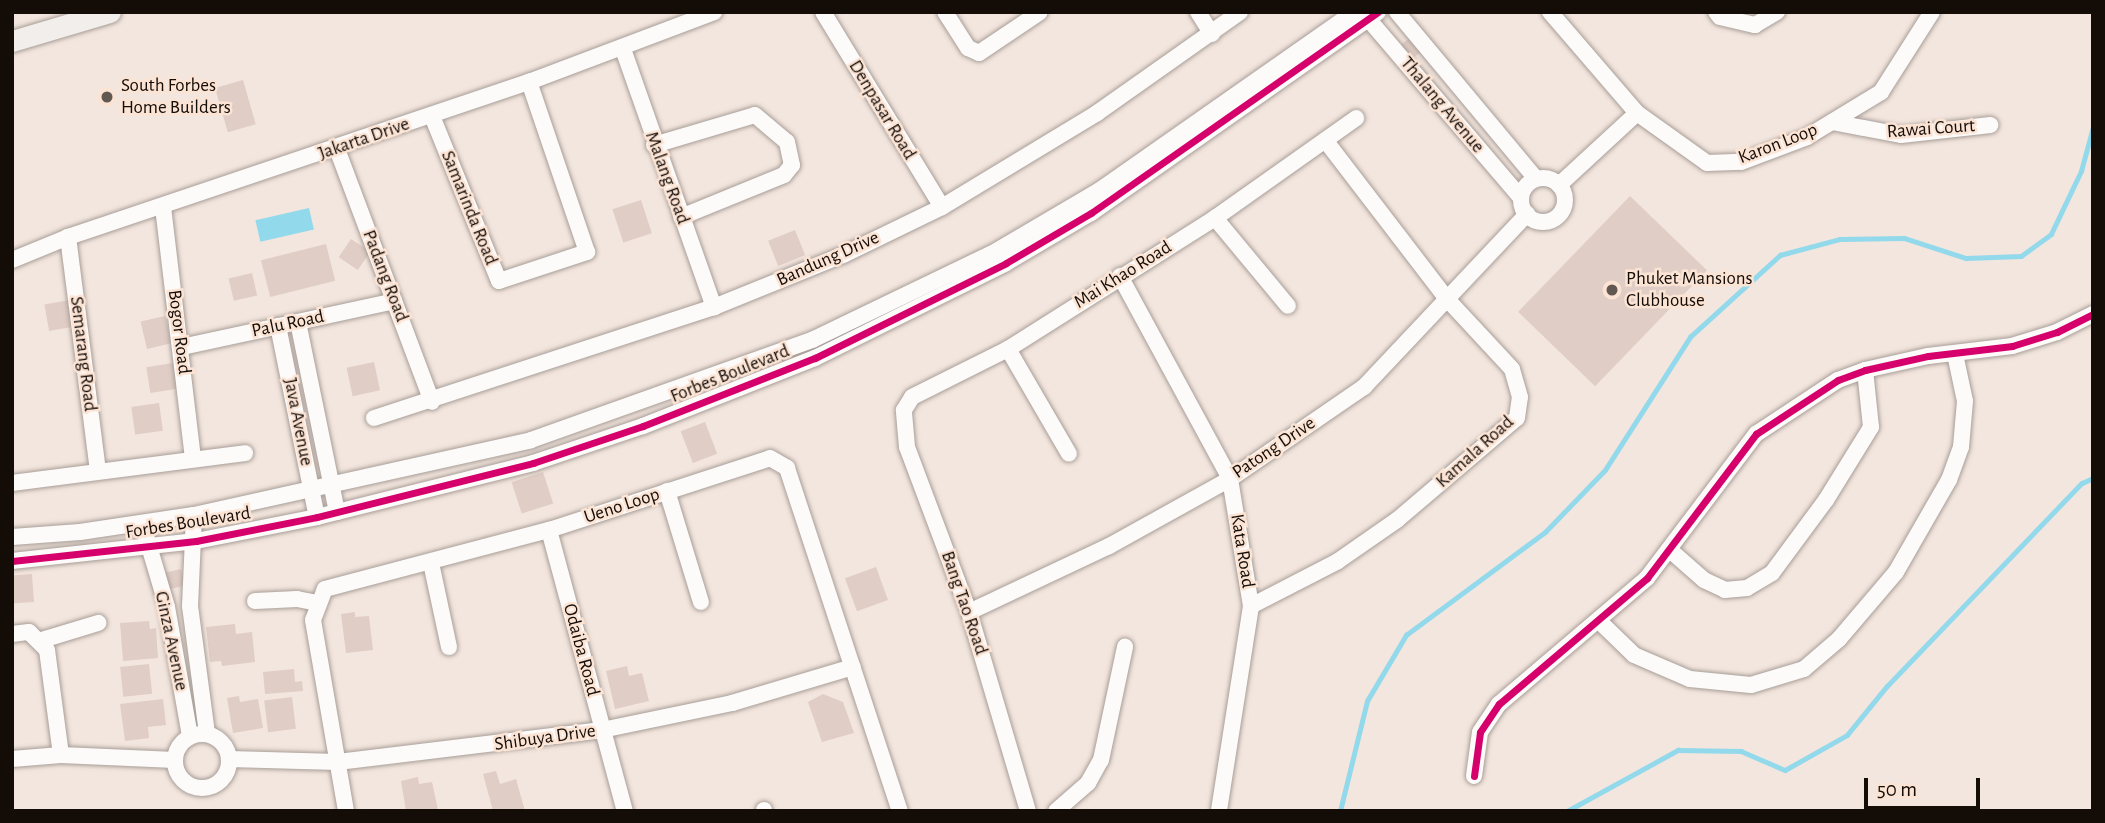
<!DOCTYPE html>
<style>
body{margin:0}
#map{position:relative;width:2105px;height:823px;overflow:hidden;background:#f3e6de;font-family:"Alegreya Sans",sans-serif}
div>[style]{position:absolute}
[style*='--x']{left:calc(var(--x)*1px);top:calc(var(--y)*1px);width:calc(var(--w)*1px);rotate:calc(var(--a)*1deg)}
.water>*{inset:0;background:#93d9ec;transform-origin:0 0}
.stream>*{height:4.5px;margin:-2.25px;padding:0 2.25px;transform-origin:2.25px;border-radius:2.25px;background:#93d9ec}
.building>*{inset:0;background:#e0cdc5;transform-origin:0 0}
.roads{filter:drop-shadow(0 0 2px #a89e98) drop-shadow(0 0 2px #a89e98)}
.minor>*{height:16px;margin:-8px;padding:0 8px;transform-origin:8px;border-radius:8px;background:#fdfbfa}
.minor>.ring{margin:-8px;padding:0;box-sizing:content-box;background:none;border:16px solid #fdfbfa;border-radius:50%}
.secondary>*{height:21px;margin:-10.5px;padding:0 10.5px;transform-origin:10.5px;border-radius:10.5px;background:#f1eeeb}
.cycleway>*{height:7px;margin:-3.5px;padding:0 3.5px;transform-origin:3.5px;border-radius:3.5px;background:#d6006c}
.dots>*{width:19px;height:19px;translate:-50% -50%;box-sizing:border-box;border:4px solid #fce4d5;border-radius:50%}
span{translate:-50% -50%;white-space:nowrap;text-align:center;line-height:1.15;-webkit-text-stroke:5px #fce4d5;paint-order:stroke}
.poi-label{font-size:19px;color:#130c07}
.left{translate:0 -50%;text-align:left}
.street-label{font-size:19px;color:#130c07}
.frame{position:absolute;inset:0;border:14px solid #130c07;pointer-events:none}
.scale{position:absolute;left:1864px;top:778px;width:116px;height:32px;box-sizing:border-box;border:4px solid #130c07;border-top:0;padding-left:9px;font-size:21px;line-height:24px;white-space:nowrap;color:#130c07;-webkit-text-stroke:5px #fce4d5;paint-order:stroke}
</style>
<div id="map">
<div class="water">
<div style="left:309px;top:208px;width:22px;height:55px;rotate:77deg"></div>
</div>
<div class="stream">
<div style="--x:1340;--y:811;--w:113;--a:-76.2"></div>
<div style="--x:1367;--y:701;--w:77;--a:-59.4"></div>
<div style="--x:1406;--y:635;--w:173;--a:-36.5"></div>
<div style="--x:1545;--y:532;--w:86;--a:-45.9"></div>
<div style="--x:1605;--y:470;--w:158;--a:-57.4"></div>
<div style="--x:1690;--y:337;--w:122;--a:-42.3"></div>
<div style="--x:1780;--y:255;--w:62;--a:-14.9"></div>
<div style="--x:1840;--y:239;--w:64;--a:-0.9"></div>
<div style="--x:1904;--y:238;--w:65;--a:17.9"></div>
<div style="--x:1966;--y:258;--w:55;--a:-2.1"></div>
<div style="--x:2021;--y:256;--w:37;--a:-36"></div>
<div style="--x:2051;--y:234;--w:70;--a:-64.5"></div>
<div style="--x:2081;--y:171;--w:46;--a:-74.7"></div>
<div style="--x:1567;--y:811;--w:127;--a:-28.8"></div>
<div style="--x:1678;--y:750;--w:63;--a:0.9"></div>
<div style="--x:1741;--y:751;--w:48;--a:23.4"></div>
<div style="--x:1785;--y:770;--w:71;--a:-29.4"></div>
<div style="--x:1847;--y:735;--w:63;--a:-50.8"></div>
<div style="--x:1887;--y:686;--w:281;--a:-46.2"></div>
<div style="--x:2082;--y:483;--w:12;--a:-24"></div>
</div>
<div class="building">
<div style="left:1412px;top:36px;width:18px;height:16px;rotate:52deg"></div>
<div style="left:243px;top:80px;width:46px;height:29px;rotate:74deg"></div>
<div style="left:1630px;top:196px;width:107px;height:161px;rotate:44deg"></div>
<div style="left:641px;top:200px;width:35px;height:30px;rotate:72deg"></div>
<div style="left:795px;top:230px;width:27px;height:29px;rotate:68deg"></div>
<div style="left:351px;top:239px;width:23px;height:22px;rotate:34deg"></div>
<div style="left:326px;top:244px;width:38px;height:67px;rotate:76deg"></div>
<div style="left:252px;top:273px;width:23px;height:24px;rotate:77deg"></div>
<div style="left:70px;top:300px;width:27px;height:26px;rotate:80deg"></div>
<div style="left:165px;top:316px;width:28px;height:25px;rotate:77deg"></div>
<div style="left:374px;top:362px;width:29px;height:28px;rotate:78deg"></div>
<div style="left:173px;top:363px;width:26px;height:27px;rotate:81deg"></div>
<div style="left:159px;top:403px;width:28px;height:28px;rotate:82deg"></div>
<div style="left:705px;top:422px;width:34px;height:26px;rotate:69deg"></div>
<div style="left:543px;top:472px;width:33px;height:33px;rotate:72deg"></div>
<div style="left:876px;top:567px;width:35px;height:33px;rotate:70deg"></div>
<div style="left:181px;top:569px;width:17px;height:16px;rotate:77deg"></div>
<div style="left:32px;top:574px;width:28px;height:20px;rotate:86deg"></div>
<div style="clip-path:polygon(355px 612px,355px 617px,369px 616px,373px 650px,346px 653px,341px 614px)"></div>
<div style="clip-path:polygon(149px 621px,150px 629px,156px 628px,158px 658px,123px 661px,120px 623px)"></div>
<div style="clip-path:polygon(235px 624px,236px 634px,252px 632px,255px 662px,222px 666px,221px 661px,210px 662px,206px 627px)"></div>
<div style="left:149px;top:664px;width:30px;height:29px;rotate:84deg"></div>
<div style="clip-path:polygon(627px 666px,629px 676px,642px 673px,649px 701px,615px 709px,606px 671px)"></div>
<div style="clip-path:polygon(294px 669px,295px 682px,302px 681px,303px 691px,265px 694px,263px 672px)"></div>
<div style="clip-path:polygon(823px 694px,843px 702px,854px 733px,822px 742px,808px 702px)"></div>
<div style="clip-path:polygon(239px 696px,240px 702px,258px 699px,263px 728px,233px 733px,227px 698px)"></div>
<div style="left:292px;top:697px;width:32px;height:28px;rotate:83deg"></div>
<div style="clip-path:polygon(163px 699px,166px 725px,148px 727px,149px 738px,125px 741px,120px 704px)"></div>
<div style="clip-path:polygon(496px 771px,500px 784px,516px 779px,525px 811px,493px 811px,483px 774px)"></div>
<div style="clip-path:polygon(418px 777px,419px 784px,432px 782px,438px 810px,406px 811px,401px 781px)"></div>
</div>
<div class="roads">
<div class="minor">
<div style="--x:823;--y:12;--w:228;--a:58.6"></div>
<div style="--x:945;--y:12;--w:43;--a:57.4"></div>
<div style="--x:968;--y:48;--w:12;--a:24"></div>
<div style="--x:979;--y:53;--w:73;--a:-33.9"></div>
<div style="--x:1198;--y:12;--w:26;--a:58"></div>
<div style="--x:1397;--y:12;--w:217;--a:50.2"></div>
<div style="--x:1550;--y:12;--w:133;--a:49.3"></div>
<div style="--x:1637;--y:113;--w:86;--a:35.5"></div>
<div style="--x:1707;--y:163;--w:34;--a:-2"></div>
<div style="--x:1741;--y:162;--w:71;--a:-20.7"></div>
<div style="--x:1807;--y:137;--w:87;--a:-31.3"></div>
<div style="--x:1881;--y:92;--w:95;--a:-57.5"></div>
<div style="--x:1716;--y:12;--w:6;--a:51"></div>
<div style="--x:1720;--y:17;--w:36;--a:13"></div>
<div style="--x:1755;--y:25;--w:26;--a:-31"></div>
<div style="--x:1364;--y:14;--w:242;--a:49.5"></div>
<div style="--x:623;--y:49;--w:274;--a:70.6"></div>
<div style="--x:432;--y:116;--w:178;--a:67.9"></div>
<div style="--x:499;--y:281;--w:93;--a:-18.2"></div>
<div style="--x:587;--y:252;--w:180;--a:-108.8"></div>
<div style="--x:1832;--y:122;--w:70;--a:10.7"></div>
<div style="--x:1901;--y:135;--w:90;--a:-6.4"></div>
<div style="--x:654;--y:145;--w:105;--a:-16.5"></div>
<div style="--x:755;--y:115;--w:42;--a:40.2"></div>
<div style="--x:787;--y:142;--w:24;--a:78"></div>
<div style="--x:792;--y:165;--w:13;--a:129"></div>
<div style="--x:784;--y:175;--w:111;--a:157.8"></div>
<div style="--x:337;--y:149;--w:270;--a:69.4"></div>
<div class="ring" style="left:1521px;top:178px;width:28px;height:28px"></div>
<div style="--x:1559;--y:185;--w:106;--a:-42.7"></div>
<div style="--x:163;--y:207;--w:253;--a:83.2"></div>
<div style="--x:1215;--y:218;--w:114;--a:50.3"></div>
<div style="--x:68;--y:237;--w:236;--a:82.7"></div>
<div style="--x:12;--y:260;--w:61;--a:-22.3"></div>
<div style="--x:68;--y:237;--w:486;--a:-18.6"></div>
<div style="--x:529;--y:82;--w:198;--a:-20.7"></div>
<div style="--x:1120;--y:276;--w:231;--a:61.5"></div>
<div style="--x:1230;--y:479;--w:129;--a:80.6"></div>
<div style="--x:1251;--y:606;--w:207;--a:98.9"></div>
<div style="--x:298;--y:322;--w:194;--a:78.4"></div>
<div style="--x:278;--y:326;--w:195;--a:78.5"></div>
<div style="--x:182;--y:347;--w:217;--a:-12.2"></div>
<div style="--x:1008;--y:349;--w:121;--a:59.8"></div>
<div style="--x:374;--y:418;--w:358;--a:-18.1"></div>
<div style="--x:714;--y:307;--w:139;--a:-22"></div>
<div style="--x:843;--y:255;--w:110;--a:-25.9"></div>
<div style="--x:942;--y:207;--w:181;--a:-31.2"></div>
<div style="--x:1097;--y:113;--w:175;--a:-35.2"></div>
<div style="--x:12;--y:483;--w:235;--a:-7.3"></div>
<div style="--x:667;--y:491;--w:116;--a:73"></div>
<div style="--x:194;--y:515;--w:91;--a:92.5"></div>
<div style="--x:190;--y:606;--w:129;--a:82.4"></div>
<div style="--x:549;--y:530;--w:291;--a:74.9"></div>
<div style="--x:146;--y:536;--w:74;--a:73.5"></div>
<div style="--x:167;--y:607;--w:131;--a:79.9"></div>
<div style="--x:12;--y:537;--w:68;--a:-4.2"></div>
<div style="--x:80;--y:532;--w:115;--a:-8.5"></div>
<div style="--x:194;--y:515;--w:345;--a:-12.5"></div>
<div style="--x:531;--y:440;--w:300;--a:-19.6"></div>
<div style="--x:814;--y:339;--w:196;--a:-25.7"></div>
<div style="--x:991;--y:254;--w:126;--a:-30.4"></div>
<div style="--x:1100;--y:190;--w:310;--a:-35"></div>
<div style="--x:1671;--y:551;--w:44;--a:41.3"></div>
<div style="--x:1704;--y:580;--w:23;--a:25"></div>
<div style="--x:1725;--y:590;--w:22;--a:-5"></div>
<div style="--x:1747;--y:588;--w:29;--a:-31"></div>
<div style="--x:1772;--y:573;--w:91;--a:-53.5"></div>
<div style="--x:1826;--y:500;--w:86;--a:-58.3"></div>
<div style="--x:1871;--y:427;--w:57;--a:-96"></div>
<div style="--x:12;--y:561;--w:185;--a:-6.2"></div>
<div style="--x:196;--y:541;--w:123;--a:-11.2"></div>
<div style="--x:317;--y:517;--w:223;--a:-14"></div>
<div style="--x:533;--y:463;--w:116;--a:-18.6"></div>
<div style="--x:643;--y:426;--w:185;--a:-21.6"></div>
<div style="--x:815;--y:358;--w:213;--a:-26.4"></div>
<div style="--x:1006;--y:263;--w:99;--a:-30.5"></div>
<div style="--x:1091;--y:213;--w:350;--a:-35"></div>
<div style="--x:431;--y:563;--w:86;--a:77.9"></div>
<div style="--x:255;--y:601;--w:42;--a:-2.7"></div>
<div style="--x:297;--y:599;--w:21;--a:11"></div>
<div style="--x:1251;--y:606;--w:98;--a:-27.3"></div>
<div style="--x:1338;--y:561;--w:72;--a:-34.8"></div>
<div style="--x:1397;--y:520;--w:157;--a:-40.4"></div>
<div style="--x:1517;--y:418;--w:21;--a:-82"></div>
<div style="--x:1520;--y:397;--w:29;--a:-106"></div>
<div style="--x:1512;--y:369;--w:96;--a:-132.9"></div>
<div style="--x:1447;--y:299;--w:200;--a:-127.5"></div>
<div style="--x:969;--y:612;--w:155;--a:-25.2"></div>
<div style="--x:1109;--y:546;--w:138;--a:-29"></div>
<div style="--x:1230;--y:479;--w:163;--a:-34.5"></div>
<div style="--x:1364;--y:387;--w:238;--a:-46.7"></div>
<div style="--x:1598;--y:620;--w:50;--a:44.2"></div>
<div style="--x:1634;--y:655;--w:61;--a:23.2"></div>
<div style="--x:1690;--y:679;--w:61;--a:5.6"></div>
<div style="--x:1751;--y:685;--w:55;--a:-16.8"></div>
<div style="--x:1804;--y:669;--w:46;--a:-40.6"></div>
<div style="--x:1839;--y:639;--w:88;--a:-49.6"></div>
<div style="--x:1896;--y:572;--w:106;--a:-60.1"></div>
<div style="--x:1949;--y:480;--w:35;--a:-70"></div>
<div style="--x:1961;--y:447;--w:46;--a:-85"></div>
<div style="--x:1965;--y:401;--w:48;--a:-102"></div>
<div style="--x:12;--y:634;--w:17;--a:-7"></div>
<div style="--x:29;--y:632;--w:25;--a:45"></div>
<div style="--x:47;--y:650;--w:106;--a:82.4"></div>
<div style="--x:42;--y:640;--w:59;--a:-16.9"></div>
<div class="ring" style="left:175px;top:734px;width:38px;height:38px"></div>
<div style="--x:12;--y:759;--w:49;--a:-4.7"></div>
<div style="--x:61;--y:755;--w:114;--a:2.5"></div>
<div style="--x:229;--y:759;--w:109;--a:1.6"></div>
<div style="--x:338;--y:762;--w:266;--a:-6.9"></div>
<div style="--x:602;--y:730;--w:133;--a:-11.7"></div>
<div style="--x:732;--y:703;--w:126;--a:-16.6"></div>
<div style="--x:1474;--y:776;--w:44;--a:-82.2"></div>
<div style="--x:1480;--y:732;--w:34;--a:-56"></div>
<div style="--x:1499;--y:704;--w:194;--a:-40.4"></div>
<div style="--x:1647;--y:578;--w:181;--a:-52.9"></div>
<div style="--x:1756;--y:434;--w:98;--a:-33.4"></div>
<div style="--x:1838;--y:380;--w:29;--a:-20"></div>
<div style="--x:1865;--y:370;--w:65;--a:-12.5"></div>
<div style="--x:1928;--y:356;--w:85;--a:-6.8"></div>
<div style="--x:2012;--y:346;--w:47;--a:-17.3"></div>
<div style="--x:2057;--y:332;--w:40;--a:-26.6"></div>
<div style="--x:764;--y:810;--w:1;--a:90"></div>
<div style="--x:346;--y:811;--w:194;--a:-99.8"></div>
<div style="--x:313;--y:620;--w:33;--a:-69"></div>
<div style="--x:325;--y:589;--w:232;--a:-14.8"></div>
<div style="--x:549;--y:530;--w:232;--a:-18"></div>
<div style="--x:770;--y:458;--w:20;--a:30"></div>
<div style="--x:787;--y:468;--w:361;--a:71.8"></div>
<div style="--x:1028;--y:811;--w:208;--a:-106.5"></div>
<div style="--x:969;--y:612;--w:176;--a:-110.6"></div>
<div style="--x:907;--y:447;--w:37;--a:-95"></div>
<div style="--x:904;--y:410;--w:15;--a:-58"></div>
<div style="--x:912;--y:397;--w:107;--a:-26.6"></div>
<div style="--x:1008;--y:349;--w:245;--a:-32.3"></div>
<div style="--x:1215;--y:218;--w:173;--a:-35.3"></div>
<div style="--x:1056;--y:811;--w:43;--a:-41.2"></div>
<div style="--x:1088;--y:783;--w:26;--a:-61"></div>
<div style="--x:1101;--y:760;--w:116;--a:-78"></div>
</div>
<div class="secondary">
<div style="--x:12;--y:41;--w:102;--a:-16.5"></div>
</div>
</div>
<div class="cycleway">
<div style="--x:12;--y:561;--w:185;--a:-6.2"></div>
<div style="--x:196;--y:541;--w:123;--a:-11.2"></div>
<div style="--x:317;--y:517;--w:223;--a:-14"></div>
<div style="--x:533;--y:463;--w:116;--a:-18.6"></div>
<div style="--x:643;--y:426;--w:185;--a:-21.6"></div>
<div style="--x:815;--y:358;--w:213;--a:-26.4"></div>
<div style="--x:1006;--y:263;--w:99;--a:-30.5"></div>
<div style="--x:1091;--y:213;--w:350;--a:-35"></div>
<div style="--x:1474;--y:776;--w:44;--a:-82.2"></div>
<div style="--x:1480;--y:732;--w:34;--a:-56"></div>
<div style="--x:1499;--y:704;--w:194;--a:-40.4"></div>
<div style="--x:1647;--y:578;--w:181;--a:-52.9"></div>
<div style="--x:1756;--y:434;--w:98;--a:-33.4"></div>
<div style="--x:1838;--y:380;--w:29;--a:-20"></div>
<div style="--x:1865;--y:370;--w:65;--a:-12.5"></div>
<div style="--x:1928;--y:356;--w:85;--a:-6.8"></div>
<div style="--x:2012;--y:346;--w:47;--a:-17.3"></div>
<div style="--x:2057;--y:332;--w:40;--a:-26.6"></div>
</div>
<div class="dots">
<div style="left:107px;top:97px;background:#615852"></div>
<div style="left:1612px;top:290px;background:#615852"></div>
</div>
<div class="poi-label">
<span class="left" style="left:121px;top:97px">South Forbes<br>Home Builders</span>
<span class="left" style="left:1626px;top:290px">Phuket Mansions<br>Clubhouse</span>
</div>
<div class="street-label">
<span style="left:1442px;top:105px;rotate:50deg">Thalang Avenue</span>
<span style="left:882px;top:110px;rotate:59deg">Denpasar Road</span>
<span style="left:1931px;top:129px;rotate:-4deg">Rawai Court</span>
<span style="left:364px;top:139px;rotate:-19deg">Jakarta Drive</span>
<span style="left:1778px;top:144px;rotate:-21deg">Karon Loop</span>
<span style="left:667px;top:178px;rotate:70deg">Malang Road</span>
<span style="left:469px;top:208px;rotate:68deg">Samarinda Road</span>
<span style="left:828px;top:259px;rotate:-24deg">Bandung Drive</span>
<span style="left:1123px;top:275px;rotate:-32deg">Mai Khao Road</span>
<span style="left:385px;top:276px;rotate:69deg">Padang Road</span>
<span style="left:288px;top:324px;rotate:-12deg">Palu Road</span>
<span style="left:179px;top:332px;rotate:83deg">Bogor Road</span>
<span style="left:83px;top:354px;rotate:83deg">Semarang Road</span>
<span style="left:730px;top:374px;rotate:-22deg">Forbes Boulevard</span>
<span style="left:298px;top:422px;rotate:79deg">Java Avenue</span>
<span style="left:1274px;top:448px;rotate:-34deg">Patong Drive</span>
<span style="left:1475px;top:452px;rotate:-42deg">Kamala Road</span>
<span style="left:622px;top:506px;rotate:-18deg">Ueno Loop</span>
<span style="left:188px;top:523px;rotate:-9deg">Forbes Boulevard</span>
<span style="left:1242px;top:551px;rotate:81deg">Kata Road</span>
<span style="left:964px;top:603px;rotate:71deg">Bang Tao Road</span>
<span style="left:171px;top:641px;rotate:78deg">Ginza Avenue</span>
<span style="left:581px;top:650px;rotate:75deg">Odaiba Road</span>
<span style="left:545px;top:738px;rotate:-8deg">Shibuya Drive</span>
</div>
<div class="frame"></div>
<div class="scale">50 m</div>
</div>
